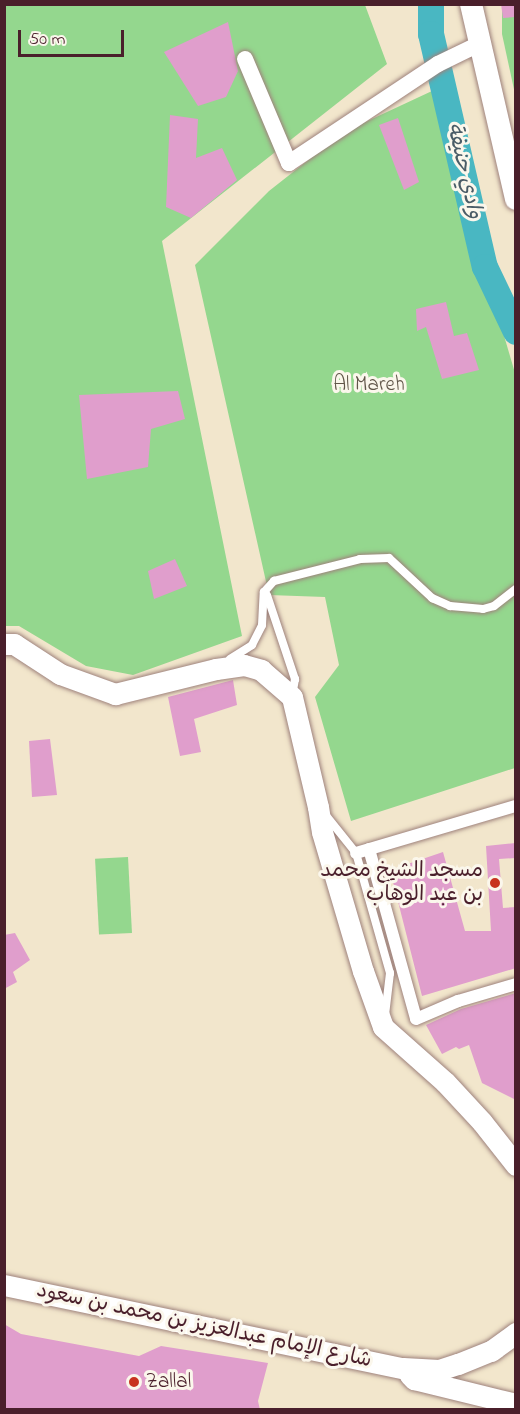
<!DOCTYPE html>
<meta charset="utf-8">
<style>
body{margin:0}
#map{position:relative;width:520px;height:1414px;overflow:hidden;background:#f2e6cc;font-family:"Indie Flower","Playpen Sans Arabic",sans-serif}
div>[style]{position:absolute}
[style*='--x']{left:calc(var(--x)*1px);top:calc(var(--y)*1px);width:calc(var(--w)*1px);rotate:calc(var(--a)*1deg)}
.green>*{inset:0;background:#94d78e;transform-origin:0 0}
.river>*{height:26px;margin:-13px;padding:0 13px;transform-origin:13px;border-radius:13px;background:#49b7c2}
.building>*{inset:0;background:#e09ecc}
.roads{filter:drop-shadow(0 0 2px #9e827c) drop-shadow(0 0 2px #9e827c)}
.service>*{height:8px;margin:-4px;padding:0 4px;transform-origin:4px;border-radius:4px;background:#fff}
.pedestrian>*{height:12px;margin:-6px;padding:0 6px;transform-origin:6px;border-radius:6px;background:#fff}
.minor>*{height:16px;margin:-8px;padding:0 8px;transform-origin:8px;border-radius:8px;background:#fff}
.tertiary>*{height:21px;margin:-10.5px;padding:0 10.5px;transform-origin:10.5px;border-radius:10.5px;background:#fff}
.secondary>*{height:22px;margin:-11px;padding:0 11px;transform-origin:11px;border-radius:11px;background:#fff}
.dots>*{width:16px;height:16px;translate:-50% -50%;box-sizing:border-box;border:3px solid #fbf7ec;border-radius:50%}
span{translate:-50% -50%;white-space:nowrap;text-align:center;line-height:1.15;-webkit-text-stroke:6px #fbf7ec;paint-order:stroke}
.park-label{font-size:21px;color:#605649}
.poi-label{font-size:21px;color:#4a1f2b}
.right{translate:-100% -50%;text-align:right}
.left{translate:0 -50%;text-align:left}
.street-label{font-size:21px;color:#4a1f2b}
.water-label{font-size:22px;color:#4a5c67;font-style:italic}
.frame{position:absolute;inset:0;border:6px solid #4a1f2b;pointer-events:none}
.scale{position:absolute;left:18px;top:30px;width:106px;height:27px;box-sizing:border-box;border:3px solid #4a1f2b;border-top:0;padding-left:8px;font-size:18px;line-height:21px;white-space:nowrap;color:#4a1f2b;-webkit-text-stroke:4px #fbf7ec;paint-order:stroke}
</style>
<div id="map">
<div class="green">
<div style="clip-path:polygon(4px 5px,365px 5px,387px 64px,162px 241px,242px 636px,133px 675px,86px 666px,19px 626px,5px 626px)"></div>
<div style="clip-path:polygon(502px 5px,515px 5px,515px 94px,502px 34px)"></div>
<div style="clip-path:polygon(432px 91px,515px 373px,515px 768px,351px 821px,315px 697px,339px 665px,325px 597px,269px 595px,195px 265px,269px 191px,344px 132px)"></div>
<div style="left:128px;top:857px;width:76px;height:33px;rotate:87deg"></div>
</div>
<div class="river">
<div style="--x:431;--y:4;--w:30;--a:90"></div>
<div style="--x:431;--y:34;--w:239;--a:77"></div>
<div style="--x:485;--y:267;--w:72;--a:64.5"></div>
</div>
<div class="building">
<div style="clip-path:polygon(501px 4px,516px 4px,516px 17px,503px 18px)"></div>
<div style="clip-path:polygon(228px 22px,238px 71px,226px 97px,198px 106px,164px 52px)"></div>
<div style="clip-path:polygon(170px 115px,198px 119px,196px 158px,222px 148px,237px 180px,191px 218px,166px 207px)"></div>
<div style="clip-path:polygon(398px 118px,419px 182px,404px 190px,379px 125px)"></div>
<div style="clip-path:polygon(446px 302px,454px 336px,467px 333px,479px 370px,442px 379px,426px 327px,417px 331px,416px 309px)"></div>
<div style="clip-path:polygon(178px 391px,185px 419px,151px 429px,148px 467px,87px 479px,79px 395px)"></div>
<div style="clip-path:polygon(175px 559px,187px 586px,154px 599px,148px 571px)"></div>
<div style="clip-path:polygon(233px 680px,237px 705px,194px 719px,201px 752px,180px 756px,168px 697px)"></div>
<div style="clip-path:polygon(50px 739px,57px 795px,32px 797px,29px 741px)"></div>
<div style="clip-path:polygon(516px 843px,516px 858px,499px 859px,503px 908px,516px 907px,516px 968px,422px 996px,390px 870px,443px 852px,465px 931px,491px 931px,486px 846px)"></div>
<div style="clip-path:polygon(15px 933px,30px 960px,13px 972px,17px 982px,4px 989px,4px 935px)"></div>
<div style="clip-path:polygon(516px 993px,516px 1100px,482px 1083px,469px 1045px,459px 1049px,456px 1047px,442px 1054px,426px 1025px,461px 1009px)"></div>
<div style="clip-path:polygon(4px 1324px,21px 1334px,139px 1356px,161px 1346px,268px 1363px,258px 1401px,260px 1410px,4px 1410px)"></div>
</div>
<div class="roads">
<div class="service">
<div style="--x:267;--y:595;--w:89;--a:71.6"></div>
<div style="--x:295;--y:679;--w:17;--a:100"></div>
<div style="--x:230;--y:659;--w:26;--a:-32"></div>
<div style="--x:252;--y:645;--w:22;--a:-63"></div>
<div style="--x:262;--y:625;--w:33;--a:-87"></div>
<div style="--x:264;--y:592;--w:15;--a:-48"></div>
<div style="--x:274;--y:581;--w:89;--a:-14.3"></div>
<div style="--x:360;--y:559;--w:29;--a:-2"></div>
<div style="--x:389;--y:558;--w:59;--a:42.9"></div>
<div style="--x:432;--y:598;--w:20;--a:24"></div>
<div style="--x:450;--y:606;--w:33;--a:5"></div>
<div style="--x:483;--y:609;--w:11;--a:-15"></div>
<div style="--x:494;--y:606;--w:28;--a:-38"></div>
<div style="--x:324;--y:813;--w:51;--a:51.3"></div>
<div style="--x:356;--y:853;--w:125;--a:74.2"></div>
<div style="--x:390;--y:973;--w:42;--a:96.8"></div>
</div>
<div class="pedestrian">
<div style="--x:369;--y:849;--w:176;--a:74.5"></div>
<div style="--x:416;--y:1019;--w:46;--a:-23.2"></div>
<div style="--x:458;--y:1001;--w:60;--a:-16.3"></div>
<div style="--x:356;--y:853;--w:167;--a:-16.4"></div>
</div>
<div class="minor">
<div style="--x:245;--y:59;--w:113;--a:67.1"></div>
<div style="--x:289;--y:163;--w:179;--a:-33.6"></div>
<div style="--x:438;--y:64;--w:46;--a:-26"></div>
</div>
<div class="tertiary">
<div style="--x:4;--y:644;--w:10;--a:0"></div>
<div style="--x:14;--y:644;--w:55;--a:33.1"></div>
<div style="--x:60;--y:674;--w:59;--a:20"></div>
<div style="--x:115;--y:694;--w:104;--a:-13.9"></div>
<div style="--x:216;--y:669;--w:28;--a:-8"></div>
<div style="--x:244;--y:665;--w:18;--a:16"></div>
<div style="--x:261;--y:670;--w:41;--a:41.1"></div>
<div style="--x:292;--y:697;--w:113;--a:76.7"></div>
<div style="--x:318;--y:807;--w:25;--a:81"></div>
<div style="--x:322;--y:832;--w:145;--a:73.6"></div>
<div style="--x:363;--y:971;--w:59;--a:70.3"></div>
<div style="--x:383;--y:1027;--w:83;--a:41.6"></div>
<div style="--x:445;--y:1082;--w:54;--a:47.2"></div>
<div style="--x:482;--y:1122;--w:55;--a:51.7"></div>
<div style="--x:4;--y:1285;--w:408;--a:11.8"></div>
<div style="--x:403;--y:1368;--w:36;--a:3"></div>
<div style="--x:439;--y:1370;--w:20;--a:-18"></div>
<div style="--x:458;--y:1364;--w:35;--a:-22"></div>
<div style="--x:491;--y:1351;--w:31;--a:-36"></div>
<div style="--x:410;--y:1375;--w:6;--a:45"></div>
<div style="--x:414;--y:1379;--w:105;--a:13.8"></div>
</div>
<div class="secondary">
<div style="--x:471;--y:4;--w:200;--a:77"></div>
</div>
</div>
<div class="dots">
<div style="left:495px;top:883px;background:#c8321e"></div>
<div style="left:134px;top:1382px;background:#c8321e"></div>
</div>
<div class="park-label">
<span style="left:369px;top:385px">Al Mareh</span>
</div>
<div class="poi-label">
<span class="right" style="left:483px;top:883px">مسجد الشيخ محمد<br>بن عبد الوهاب</span>
<span class="left" style="left:146px;top:1382px">Zallal</span>
</div>
<div class="street-label">
<span style="left:204px;top:1326px;rotate:12deg">شارع الإمام عبدالعزيز بن محمد بن سعود</span>
</div>
<div class="water-label">
<span style="left:463px;top:171px;rotate:77deg">وادي حنيفة</span>
</div>
<div class="frame"></div>
<div class="scale">50 m</div>
</div>
